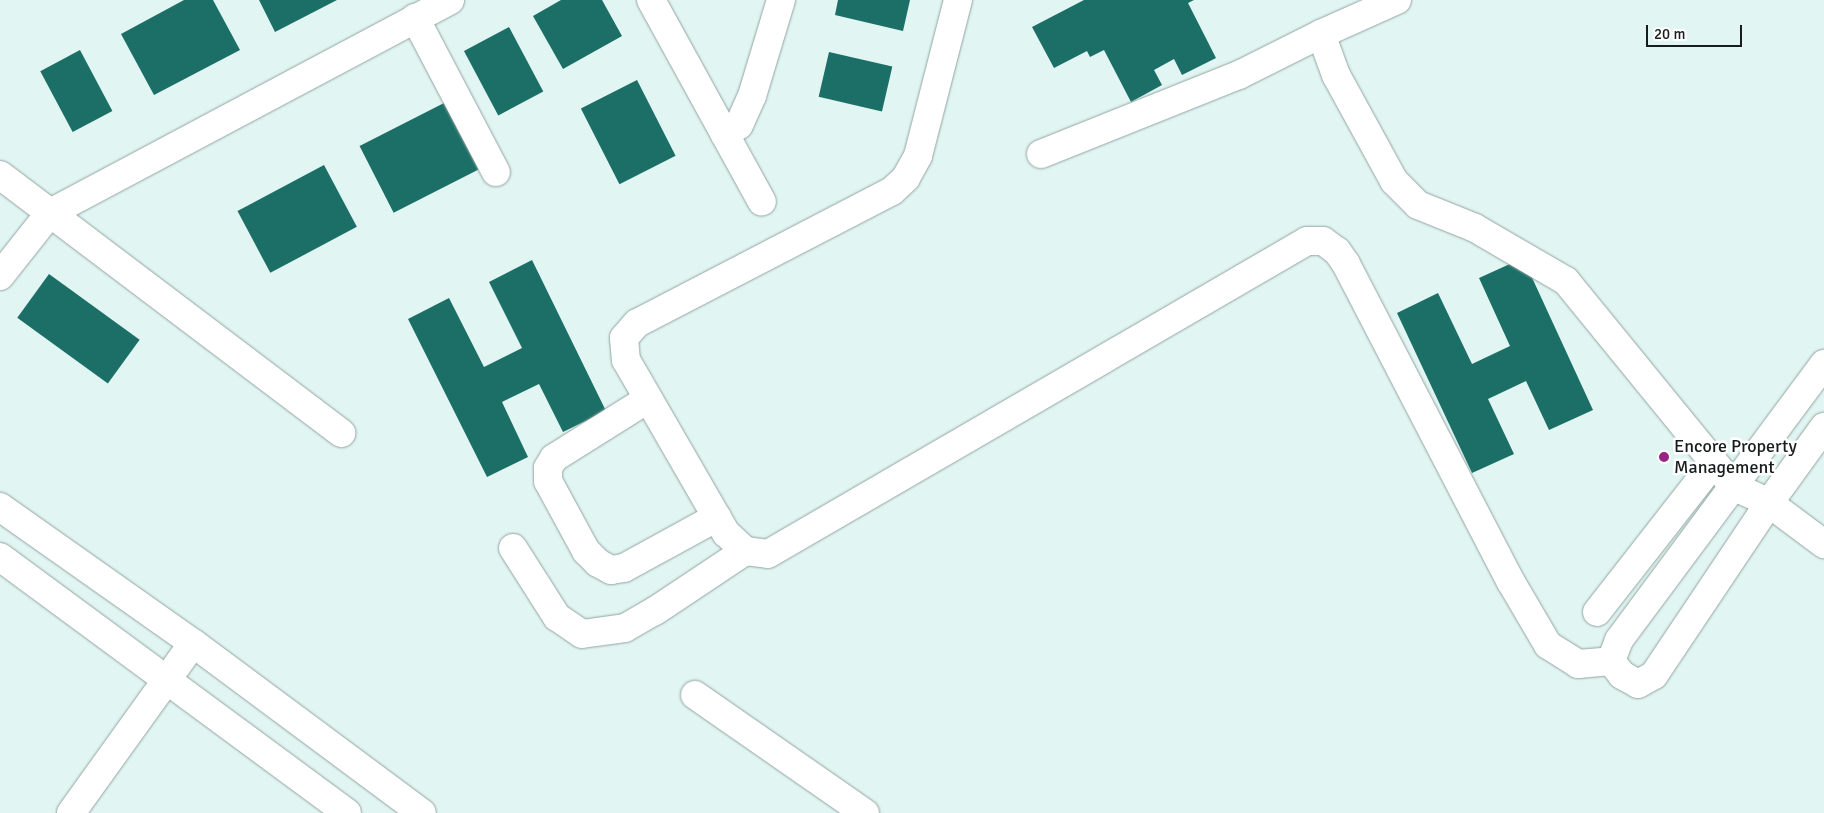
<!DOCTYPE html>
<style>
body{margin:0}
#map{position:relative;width:1824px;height:813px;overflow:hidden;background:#e1f5f2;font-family:Signika,sans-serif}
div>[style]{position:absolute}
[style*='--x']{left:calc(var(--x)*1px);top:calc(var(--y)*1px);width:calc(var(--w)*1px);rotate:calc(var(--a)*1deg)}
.building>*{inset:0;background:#1b6f66;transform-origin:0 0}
.roads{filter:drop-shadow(0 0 1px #92a4a1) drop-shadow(0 0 1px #92a4a1)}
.minor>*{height:28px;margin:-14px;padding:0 14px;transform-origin:14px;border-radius:14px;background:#fff}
.dots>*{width:14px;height:14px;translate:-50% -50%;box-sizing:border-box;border:2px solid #fff;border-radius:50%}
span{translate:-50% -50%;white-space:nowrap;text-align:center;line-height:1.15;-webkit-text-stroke:5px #fff;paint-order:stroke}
.poi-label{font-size:18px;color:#161d1c}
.left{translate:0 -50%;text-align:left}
.scale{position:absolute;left:1646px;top:25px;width:96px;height:22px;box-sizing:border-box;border:2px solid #161d1c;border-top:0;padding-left:6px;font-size:15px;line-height:18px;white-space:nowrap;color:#161d1c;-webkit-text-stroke:4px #fff;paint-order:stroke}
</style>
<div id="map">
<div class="building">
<div style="clip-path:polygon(184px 0,213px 0,240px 50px,154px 95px,121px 34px)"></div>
<div style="clip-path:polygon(259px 0,337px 0,275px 32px)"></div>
<div style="clip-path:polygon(561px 0,602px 0,622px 36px,563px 69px,533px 16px)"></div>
<div style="clip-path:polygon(838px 0,910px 0,903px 31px,835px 15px)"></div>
<div style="clip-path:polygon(1084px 0,1194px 0,1188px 3px,1216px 58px,1182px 75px,1174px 59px,1154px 70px,1162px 85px,1131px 102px,1104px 50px,1090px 57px,1087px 51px,1054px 68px,1032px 27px)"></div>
<div style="left:509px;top:27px;width:73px;height:51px;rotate:62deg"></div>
<div style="left:80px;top:50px;width:69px;height:45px;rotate:62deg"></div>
<div style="left:829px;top:52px;width:65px;height:46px;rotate:13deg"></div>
<div style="left:637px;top:80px;width:85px;height:63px;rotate:63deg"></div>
<div style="left:446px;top:102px;width:75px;height:97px;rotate:63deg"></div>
<div style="left:324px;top:165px;width:70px;height:98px;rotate:62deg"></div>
<div style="clip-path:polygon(1523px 258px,1593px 410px,1549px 430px,1526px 381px,1488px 399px,1514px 454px,1472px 473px,1397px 313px,1438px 293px,1472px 364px,1510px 346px,1479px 278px)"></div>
<div style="clip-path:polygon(532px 260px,606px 411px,563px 432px,539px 384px,502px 402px,528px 457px,487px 477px,408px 319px,449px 298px,484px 367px,522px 348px,489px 282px)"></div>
<div style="left:49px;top:274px;width:112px;height:54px;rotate:36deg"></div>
</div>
<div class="roads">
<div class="minor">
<div style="--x:651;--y:0;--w:230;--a:61.2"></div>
<div style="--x:958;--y:0;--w:161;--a:104.4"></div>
<div style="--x:918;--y:156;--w:25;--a:119"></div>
<div style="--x:906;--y:178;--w:19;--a:137"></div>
<div style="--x:892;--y:191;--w:287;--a:152.6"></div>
<div style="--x:637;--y:323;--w:20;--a:131"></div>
<div style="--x:624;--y:338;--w:22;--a:85"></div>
<div style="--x:626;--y:360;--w:200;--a:60"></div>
<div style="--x:726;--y:533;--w:26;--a:43"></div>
<div style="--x:745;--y:551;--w:23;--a:7"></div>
<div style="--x:768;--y:554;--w:623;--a:-30.14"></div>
<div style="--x:1307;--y:241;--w:16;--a:0"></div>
<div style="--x:1323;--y:241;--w:17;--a:36"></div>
<div style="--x:1337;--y:251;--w:16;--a:55"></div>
<div style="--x:1346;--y:264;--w:358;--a:62.6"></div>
<div style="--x:1511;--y:582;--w:73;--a:59.6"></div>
<div style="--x:1548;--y:645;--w:36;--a:32"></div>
<div style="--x:1578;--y:664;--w:33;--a:-5"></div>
<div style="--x:1397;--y:0;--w:83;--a:155.9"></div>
<div style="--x:1321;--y:34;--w:44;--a:69.9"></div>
<div style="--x:1336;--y:75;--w:121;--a:61.3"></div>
<div style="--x:1394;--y:181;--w:34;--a:45"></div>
<div style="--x:1418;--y:205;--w:61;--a:22"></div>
<div style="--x:1475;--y:228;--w:105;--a:30.2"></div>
<div style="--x:1566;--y:281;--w:264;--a:50.8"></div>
<div style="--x:1733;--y:486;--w:40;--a:25"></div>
<div style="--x:1769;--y:503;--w:69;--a:36.7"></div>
<div style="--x:415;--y:18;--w:174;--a:62.3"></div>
<div style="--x:725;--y:135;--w:17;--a:-36"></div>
<div style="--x:739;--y:125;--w:32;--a:-66"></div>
<div style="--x:752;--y:96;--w:100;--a:-73.2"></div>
<div style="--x:1041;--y:154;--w:213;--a:-21.8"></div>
<div style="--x:1239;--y:75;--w:92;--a:-26.6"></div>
<div style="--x:0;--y:175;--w:428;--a:37.1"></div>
<div style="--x:0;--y:276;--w:80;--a:-51.6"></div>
<div style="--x:50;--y:213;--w:453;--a:-28"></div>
<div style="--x:648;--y:399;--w:111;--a:147.9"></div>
<div style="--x:554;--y:458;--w:12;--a:121"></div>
<div style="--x:548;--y:468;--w:13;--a:90"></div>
<div style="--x:548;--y:481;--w:80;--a:61.5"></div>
<div style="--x:586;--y:551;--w:17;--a:45"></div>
<div style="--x:598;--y:563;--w:15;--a:28"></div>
<div style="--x:611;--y:570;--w:13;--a:-9"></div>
<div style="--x:624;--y:568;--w:106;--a:-28.7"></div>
<div style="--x:0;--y:507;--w:236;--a:35.2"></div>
<div style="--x:193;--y:643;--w:285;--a:36.6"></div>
<div style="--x:513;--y:548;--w:82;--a:57.5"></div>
<div style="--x:557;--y:617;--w:30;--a:34"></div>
<div style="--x:582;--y:634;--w:43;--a:-7.9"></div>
<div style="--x:625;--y:628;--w:34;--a:-30"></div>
<div style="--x:655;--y:611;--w:108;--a:-33.7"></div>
<div style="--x:0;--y:557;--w:431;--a:36.4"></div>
<div style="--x:1597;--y:612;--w:190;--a:-52"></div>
<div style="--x:1611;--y:661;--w:22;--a:-69"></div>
<div style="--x:1619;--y:640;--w:344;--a:-53.4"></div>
<div style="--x:1611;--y:661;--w:18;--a:52"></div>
<div style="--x:1622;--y:675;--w:18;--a:29"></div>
<div style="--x:1638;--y:684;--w:18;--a:-29"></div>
<div style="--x:1654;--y:675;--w:207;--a:-56.2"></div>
<div style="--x:1769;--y:503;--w:94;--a:-54.1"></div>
<div style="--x:695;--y:695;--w:207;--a:34.8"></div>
<div style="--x:71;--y:813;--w:209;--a:-54.3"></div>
</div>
</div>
<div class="dots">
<div style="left:1664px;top:457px;background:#962584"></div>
</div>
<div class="poi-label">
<span class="left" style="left:1674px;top:457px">Encore Property<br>Management</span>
</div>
<div class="scale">20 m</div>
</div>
